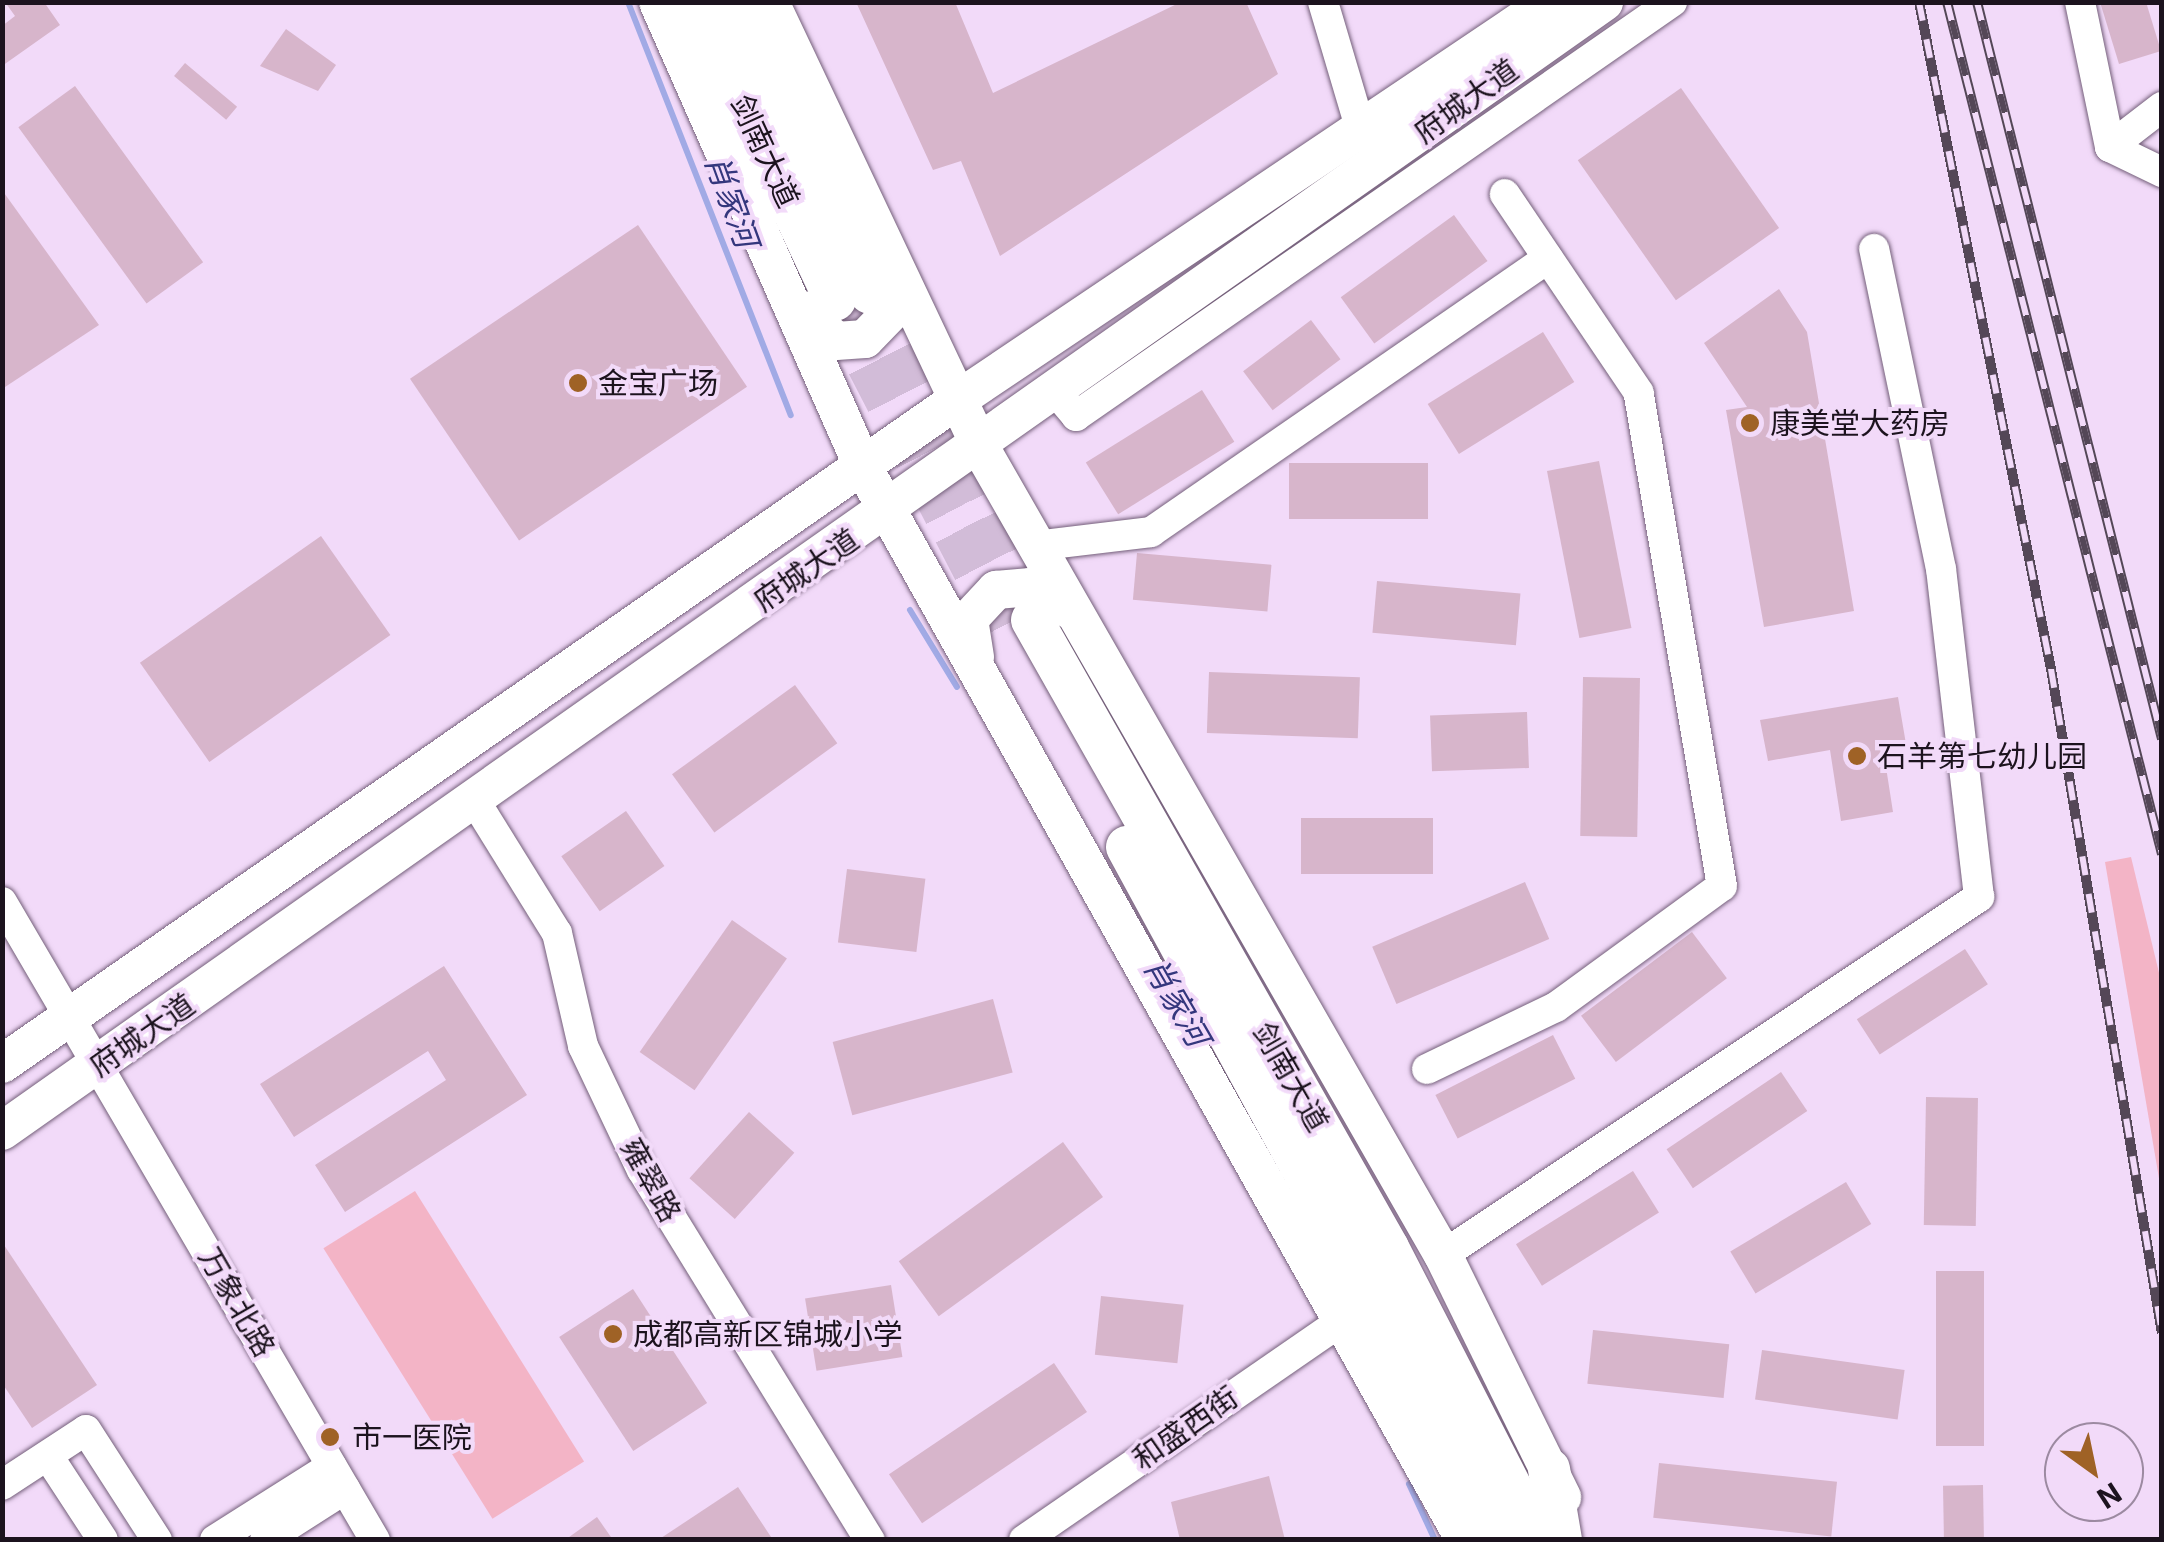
<!DOCTYPE html>
<meta charset="utf-8">
<style>
body{margin:0}
#map{position:relative;width:2164px;height:1542px;overflow:hidden;background:#f2daf9;font-family:Inter,"Noto Sans SC",sans-serif}
div>[style]{position:absolute}
[style*='--x']{left:calc(var(--x)*1px);top:calc(var(--y)*1px);width:calc(var(--w)*1px);rotate:calc(var(--a)*1deg)}
.green>*{inset:0;background:#f3b4c6;transform-origin:0 0}
.stream>*{height:6px;margin:-3px;padding:0 3px;transform-origin:3px;border-radius:3px;background:#a1aae5}
.building>*{inset:0;background:#d7b5cb;transform-origin:0 0}
.highway-tunnel>*{height:42px;margin-top:-21px;transform-origin:0;background:repeating-linear-gradient(90deg,#d2bcd8 0 42px,transparent 0 63px)}
.roads{filter:drop-shadow(0 0 2px #745f7a) drop-shadow(0 0 2px #745f7a)}
.minor>*{height:30px;margin:-15px;padding:0 15px;transform-origin:15px;border-radius:15px;background:#fff}
.major>*{height:38px;margin:-19px;padding:0 19px;transform-origin:19px;border-radius:19px;background:#fff}
.highway>*{height:42px;margin:-21px;padding:0 21px;transform-origin:21px;border-radius:21px;background:#fff}
.rail>*{height:10px;margin-top:-5px;transform-origin:0;background:repeating-linear-gradient(90deg,#f2daf9 0 19px,#544757 0 38px);box-sizing:border-box;border-block:2px solid #544757}
.dots>*{width:28px;height:28px;translate:-50% -50%;box-sizing:border-box;border:5px solid #f2daf9;border-radius:50%}
span{translate:-50% -50%;white-space:nowrap;text-align:center;line-height:1.15;-webkit-text-stroke:8px #f2daf9;paint-order:stroke}
.street-label{font-size:30px;color:#1c131e}
.poi-label{font-size:30px;color:#1c131e}
.left{translate:0 -50%;text-align:left}
.water-label{font-size:32px;color:#34377d;font-style:italic}
.frame{position:absolute;inset:0;border:5px solid #1c131e;pointer-events:none}
.north{position:absolute;left:2044px;top:1422px;width:100px;height:100px;box-sizing:border-box;background:#f2daf9;border:2px solid #9c8aa1;border-radius:50%;rotate:147deg;font-size:28px;font-weight:700;line-height:40px;text-align:center;color:#1c131e}
.north::after{content:'';display:block;margin:auto;width:35px;height:45px;background:#9f6226;clip-path:polygon(50% 0,100% 100%,50% 72%,0 100%)}
</style>
<div id="map">
<div class="green">
<div style="clip-path:polygon(2131px 857px,2161px 981px,2161px 1190px,2105px 862px)"></div>
<div style="left:415px;top:1191px;width:319px;height:108px;rotate:58deg"></div>
</div>
<div class="stream">
<div style="--x:628;--y:2;--w:444;--a:68.5"></div>
<div style="--x:910;--y:610;--w:90;--a:58.6"></div>
<div style="--x:1409;--y:1484;--w:62;--a:65.1"></div>
</div>
<div class="building">
<div style="clip-path:polygon(5px 2px,44px 2px,60px 25px,2px 66px,2px 26px,15px 16px)"></div>
<div style="clip-path:polygon(856px 2px,955px 2px,993px 93px,1181px 2px,1246px 2px,1278px 74px,1000px 256px,961px 161px,933px 170px)"></div>
<div style="clip-path:polygon(2100px 2px,2146px 2px,2161px 51px,2119px 64px)"></div>
<div style="clip-path:polygon(286px 29px,336px 65px,318px 91px,260px 66px)"></div>
<div style="left:185px;top:63px;width:68px;height:17px;rotate:40deg"></div>
<div style="left:75px;top:86px;width:218px;height:70px;rotate:54deg"></div>
<div style="left:1681px;top:88px;width:171px;height:126px;rotate:55deg"></div>
<div style="clip-path:polygon(2px 190px,99px 325px,2px 389px)"></div>
<div style="left:1454px;top:215px;width:57px;height:140px;rotate:54deg"></div>
<div style="left:638px;top:225px;width:195px;height:275px;rotate:56deg"></div>
<div style="clip-path:polygon(1779px 289px,1807px 332px,1854px 611px,1764px 627px,1726px 410px,1747px 407px,1704px 343px)"></div>
<div style="left:1311px;top:320px;width:49px;height:85px;rotate:53deg"></div>
<div style="left:1543px;top:332px;width:59px;height:136px;rotate:58deg"></div>
<div style="left:1202px;top:390px;width:61px;height:137px;rotate:58deg"></div>
<div style="left:1599px;top:461px;width:170px;height:53px;rotate:79deg"></div>
<div style="left:1428px;top:463px;width:56px;height:139px;rotate:90deg"></div>
<div style="left:321px;top:536px;width:121px;height:221px;rotate:55deg"></div>
<div style="left:1137px;top:553px;width:135px;height:47px;rotate:5deg"></div>
<div style="left:1377px;top:581px;width:144px;height:52px;rotate:5deg"></div>
<div style="left:1209px;top:672px;width:151px;height:61px;rotate:2deg"></div>
<div style="left:1583px;top:677px;width:57px;height:159px;rotate:1deg"></div>
<div style="left:795px;top:685px;width:72px;height:152px;rotate:54deg"></div>
<div style="clip-path:polygon(1898px 697px,1906px 744px,1883px 748px,1893px 812px,1841px 821px,1830px 750px,1768px 761px,1760px 720px)"></div>
<div style="left:1527px;top:712px;width:56px;height:97px;rotate:88deg"></div>
<div style="left:626px;top:811px;width:67px;height:79px;rotate:55deg"></div>
<div style="left:1433px;top:818px;width:56px;height:132px;rotate:90deg"></div>
<div style="left:847px;top:869px;width:79px;height:74px;rotate:7deg"></div>
<div style="left:1525px;top:882px;width:62px;height:166px;rotate:67deg"></div>
<div style="left:732px;top:920px;width:67px;height:161px;rotate:35deg"></div>
<div style="left:1692px;top:932px;width:58px;height:139px;rotate:53deg"></div>
<div style="left:1965px;top:949px;width:42px;height:129px;rotate:57deg"></div>
<div style="clip-path:polygon(444px 966px,527px 1095px,345px 1212px,315px 1165px,446px 1080px,428px 1051px,294px 1137px,260px 1084px)"></div>
<div style="left:993px;top:999px;width:76px;height:166px;rotate:75deg"></div>
<div style="left:1553px;top:1035px;width:49px;height:132px;rotate:63deg"></div>
<div style="left:1781px;top:1072px;width:47px;height:138px;rotate:56deg"></div>
<div style="left:1926px;top:1097px;width:52px;height:128px;rotate:1deg"></div>
<div style="left:749px;top:1112px;width:61px;height:89px;rotate:42deg"></div>
<div style="left:1063px;top:1142px;width:68px;height:203px;rotate:54deg"></div>
<div style="left:1633px;top:1171px;width:49px;height:138px;rotate:58deg"></div>
<div style="left:1846px;top:1182px;width:49px;height:135px;rotate:59deg"></div>
<div style="clip-path:polygon(2px 1242px,97px 1385px,32px 1428px,2px 1383px)"></div>
<div style="left:1984px;top:1271px;width:175px;height:48px;rotate:90deg"></div>
<div style="left:891px;top:1285px;width:73px;height:87px;rotate:81deg"></div>
<div style="left:633px;top:1289px;width:136px;height:88px;rotate:57deg"></div>
<div style="left:1101px;top:1296px;width:83px;height:59px;rotate:6deg"></div>
<div style="left:1593px;top:1330px;width:137px;height:54px;rotate:6deg"></div>
<div style="left:1762px;top:1350px;width:144px;height:50px;rotate:8deg"></div>
<div style="left:1054px;top:1363px;width:59px;height:199px;rotate:56deg"></div>
<div style="left:1659px;top:1463px;width:179px;height:55px;rotate:6deg"></div>
<div style="clip-path:polygon(1269px 1476px,1285px 1540px,1180px 1540px,1171px 1502px)"></div>
<div style="left:1983px;top:1485px;width:55px;height:40px;rotate:89deg"></div>
<div style="clip-path:polygon(738px 1487px,773px 1540px,658px 1540px)"></div>
<div style="clip-path:polygon(597px 1517px,613px 1540px,565px 1540px)"></div>
</div>
<div class="highway-tunnel">
<div style="--x:870;--y:293;--w:349;--a:63.7"></div>
<div style="--x:839;--y:309;--w:375;--a:62.7"></div>
</div>
<div class="roads">
<div class="minor">
<div style="--x:1323;--y:2;--w:138;--a:73.5"></div>
<div style="--x:2080;--y:2;--w:148;--a:78.3"></div>
<div style="--x:2110;--y:147;--w:58;--a:25.7"></div>
<div style="--x:2110;--y:147;--w:66;--a:-37.6"></div>
<div style="--x:1057;--y:393;--w:30;--a:50"></div>
<div style="--x:1076;--y:416;--w:726;--a:-34.79"></div>
<div style="--x:1034;--y:546;--w:118;--a:-6.8"></div>
<div style="--x:1151;--y:532;--w:482;--a:-34.6"></div>
<div style="--x:475;--y:801;--w:155;--a:58.2"></div>
<div style="--x:557;--y:933;--w:116;--a:77"></div>
<div style="--x:583;--y:1046;--w:137;--a:64.6"></div>
<div style="--x:642;--y:1170;--w:435;--a:58.4"></div>
<div style="--x:2;--y:902;--w:739;--a:59.69"></div>
<div style="--x:1427;--y:1069;--w:143;--a:-25.7"></div>
<div style="--x:1556;--y:1007;--w:205;--a:-36.1"></div>
<div style="--x:1722;--y:886;--w:500;--a:-99.6"></div>
<div style="--x:1639;--y:393;--w:240;--a:-124"></div>
<div style="--x:1443;--y:1255;--w:645;--a:-33.74"></div>
<div style="--x:1979;--y:897;--w:330;--a:-96.6"></div>
<div style="--x:1941;--y:569;--w:327;--a:-101.8"></div>
<div style="--x:48;--y:1456;--w:100;--a:56.8"></div>
<div style="--x:2;--y:1485;--w:100;--a:-33.2"></div>
<div style="--x:86;--y:1430;--w:131;--a:57.2"></div>
<div style="--x:215;--y:1540;--w:138;--a:-32.3"></div>
<div style="--x:265;--y:1540;--w:95;--a:-32.5"></div>
<div style="--x:1024;--y:1540;--w:393;--a:-34.6"></div>
</div>
<div class="major">
<div style="--x:658;--y:2;--w:508;--a:66.21"></div>
<div style="--x:863;--y:467;--w:1230;--a:60.71"></div>
<div style="--x:770;--y:2;--w:492;--a:64.7"></div>
<div style="--x:980;--y:447;--w:931;--a:60.19"></div>
<div style="--x:1443;--y:1255;--w:270;--a:63.8"></div>
<div style="--x:803;--y:310;--w:45;--a:43.2"></div>
<div style="--x:836;--y:341;--w:29;--a:-4"></div>
<div style="--x:865;--y:339;--w:39;--a:-46"></div>
<div style="--x:892;--y:311;--w:44;--a:-95.2"></div>
<div style="--x:975;--y:657;--w:38;--a:-99"></div>
<div style="--x:969;--y:619;--w:40;--a:-47"></div>
<div style="--x:996;--y:590;--w:35;--a:-5"></div>
<div style="--x:1031;--y:587;--w:45;--a:30.5"></div>
<div style="--x:2;--y:1064;--w:1163;--a:-34.81"></div>
<div style="--x:957;--y:400;--w:713;--a:-33.91"></div>
<div style="--x:2;--y:1131;--w:1960;--a:-35.17"></div>
</div>
<div class="highway">
<div style="--x:695;--y:2;--w:329;--a:64.8"></div>
<div style="--x:730;--y:2;--w:323;--a:64.3"></div>
<div style="--x:1032;--y:620;--w:722;--a:60.45"></div>
<div style="--x:1388;--y:1248;--w:328;--a:62.8"></div>
<div style="--x:1127;--y:847;--w:789;--a:61.45"></div>
<div style="--x:1549;--y:1469;--w:72;--a:80.4"></div>
</div>
</div>
<div class="rail">
<div style="--x:1919;--y:2;--w:680;--a:78.81"></div>
<div style="--x:2051;--y:669;--w:673;--a:80.51"></div>
<div style="--x:1947;--y:2;--w:879;--a:75.84"></div>
<div style="--x:1977;--y:2;--w:760;--a:75.91"></div>
</div>
<div class="dots">
<div style="left:578px;top:383px;background:#9f6226"></div>
<div style="left:1750px;top:423px;background:#9f6226"></div>
<div style="left:1857px;top:756px;background:#9f6226"></div>
<div style="left:613px;top:1334px;background:#9f6226"></div>
<div style="left:330px;top:1437px;background:#9f6226"></div>
</div>
<div class="street-label">
<span style="left:1466px;top:101px;rotate:-36deg">府城大道</span>
<span style="left:765px;top:151px;rotate:65deg">剑南大道</span>
<span style="left:806px;top:570px;rotate:-35deg">府城大道</span>
<span style="left:142px;top:1035px;rotate:-35deg">府城大道</span>
<span style="left:1291px;top:1077px;rotate:60deg">剑南大道</span>
<span style="left:651px;top:1180px;rotate:61deg">雍翠路</span>
<span style="left:237px;top:1302px;rotate:60deg">万象北路</span>
<span style="left:1185px;top:1428px;rotate:-35deg">和盛西街</span>
</div>
<div class="poi-label">
<span class="left" style="left:598px;top:383px">金宝广场</span>
<span class="left" style="left:1770px;top:423px">康美堂大药房</span>
<span class="left" style="left:1877px;top:756px">石羊第七幼儿园</span>
<span class="left" style="left:633px;top:1334px">成都高新区锦城小学</span>
<span class="left" style="left:352px;top:1437px">市一医院</span>
</div>
<div class="water-label">
<span style="left:731px;top:201px;rotate:70deg">肖家河</span>
<span style="left:1176px;top:1002px;rotate:60deg">肖家河</span>
</div>
<div class="frame"></div>
<div class="north">N</div>
</div>
